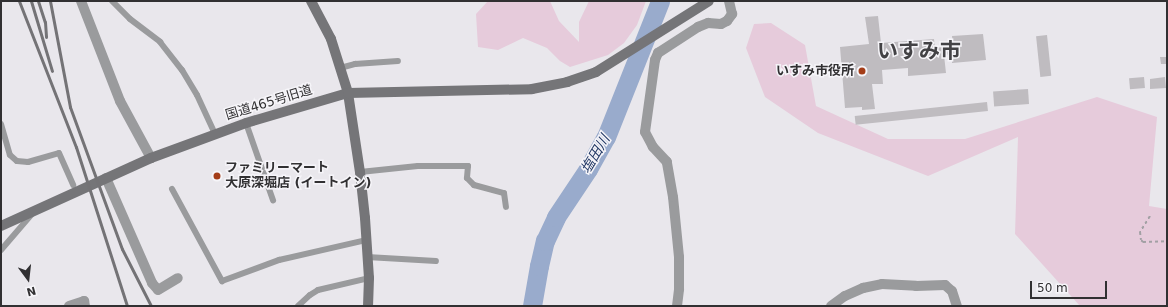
<!DOCTYPE html>
<meta charset="utf-8">
<style>
body{margin:0}
#map{position:relative;width:1168px;height:307px;overflow:hidden;background:#e9e7ec;font-family:"DejaVu Sans","Noto Sans JP",sans-serif}
div>[style]{position:absolute}
[style*='--x']{left:calc(var(--x)*1px);top:calc(var(--y)*1px);width:calc(var(--w)*1px);rotate:calc(var(--a)*1deg)}
.green>*{inset:0;background:#e6cbdb}
.river>*{height:19px;margin:-9.5px;padding:0 9.5px;transform-origin:9.5px;border-radius:9.5px;background:#99abcc}
.building>*{inset:0;background:#bfbcc0;transform-origin:0 0}
.path>*{height:2px;margin-top:-1px;transform-origin:0;background:repeating-linear-gradient(90deg,#a2a0a4 0 3px,transparent 0 6px)}
.lane>*{height:6px;margin:-3px;padding:0 3px;transform-origin:3px;border-radius:3px;background:#9a9b9d}
.street>*{height:10px;margin:-5px;padding:0 5px;transform-origin:5px;border-radius:5px;background:#9a9b9d}
.secondary>*{height:10px;margin:-5px;padding:0 5px;transform-origin:5px;border-radius:5px;background:#757578}
.rail>*{height:3px;margin:-1.5px;padding:0 1.5px;transform-origin:1.5px;border-radius:1.5px;background:#747376}
.dots>*{width:11px;height:11px;translate:-50% -50%;box-sizing:border-box;border:2px solid #f6f5f9;border-radius:50%}
span{translate:-50% -50%;white-space:nowrap;text-align:center;line-height:1.15;-webkit-text-stroke:3px #f6f5f9;paint-order:stroke}
.poi-label{font-size:13px;color:#313032;font-weight:700}
.right{translate:-100% -50%;text-align:right}
.left{translate:0 -50%;text-align:left}
.street-label{font-size:13px;color:#313032}
.water-label{font-size:14px;color:#253b67;font-style:italic}
.town-label{font-size:21px;color:#434245;font-weight:700}
.frame{position:absolute;inset:0;border:2px solid #313032;pointer-events:none}
.north{position:absolute;left:8px;top:259px;width:40px;height:40px;-webkit-text-stroke:3px #f6f5f9;paint-order:stroke;rotate:165deg;font-size:11px;font-weight:700;line-height:16px;text-align:center;color:#313032}
.north::after{content:'';display:block;margin:auto;width:14px;height:18px;background:#313032;clip-path:polygon(50% 0,100% 100%,50% 72%,0 100%)}
.scale{position:absolute;left:1030px;top:281px;width:77px;height:18px;box-sizing:border-box;border:2px solid #313032;border-top:0;padding-left:5px;font-size:12px;line-height:14px;white-space:nowrap;color:#313032;-webkit-text-stroke:3px #f6f5f9;paint-order:stroke}
</style>
<div id="map">
<div class="green">
<div style="clip-path:polygon(488px 1px,550px 1px,559px 21px,579px 42px,579px 22px,589px 1px,646px 1px,637px 25px,624px 43px,608px 55px,570px 67px,560px 61px,547px 48px,523px 38px,498px 50px,478px 47px,476px 14px)"></div>
<div style="clip-path:polygon(771px 23px,805px 45px,816px 106px,888px 139px,965px 139px,1097px 97px,1157px 117px,1149px 206px,1167px 209px,1167px 306px,1080px 306px,1015px 234px,1018px 137px,928px 176px,818px 133px,765px 97px,746px 48px,754px 24px)"></div>
</div>
<div class="river">
<div style="--x:532;--y:306;--w:41;--a:-80.1"></div>
<div style="--x:539;--y:266;--w:26;--a:-77"></div>
<div style="--x:545;--y:241;--w:26;--a:-65"></div>
<div style="--x:556;--y:217;--w:58;--a:-56.3"></div>
<div style="--x:588;--y:169;--w:37;--a:-61"></div>
<div style="--x:606;--y:137;--w:146;--a:-68.3"></div>
</div>
<div class="building">
<div style="clip-path:polygon(878px 16px,881px 43px,934px 39px,935px 48px,953px 46px,952px 36px,983px 34px,986px 60px,952px 63px,952px 54px,944px 55px,946px 73px,908px 76px,908px 68px,882px 70px,883px 84px,872px 84px,875px 109px,862px 110px,862px 107px,845px 108px,840px 47px,869px 44px,865px 17px)"></div>
<div style="left:1047px;top:35px;width:41px;height:11px;rotate:84deg"></div>
<div style="clip-path:polygon(1160px 57px,1167px 57px,1167px 64px,1161px 64px)"></div>
<div style="left:1144px;top:77px;width:11px;height:15px;rotate:85deg"></div>
<div style="clip-path:polygon(1165px 77px,1166px 88px,1150px 89px,1150px 79px)"></div>
<div style="left:1028px;top:89px;width:15px;height:35px;rotate:86deg"></div>
<div style="left:987px;top:102px;width:9px;height:133px;rotate:84deg"></div>
</div>
<div class="path">
<div style="--x:1150;--y:216;--w:19;--a:122"></div>
<div style="--x:1140;--y:232;--w:8;--a:83"></div>
<div style="--x:1141;--y:240;--w:3;--a:45"></div>
<div style="--x:1143;--y:242;--w:24;--a:-2"></div>
</div>
<div class="lane">
<div style="--x:112;--y:1;--w:25;--a:45"></div>
<div style="--x:130;--y:19;--w:38;--a:37"></div>
<div style="--x:160;--y:42;--w:36;--a:52"></div>
<div style="--x:182;--y:70;--w:29;--a:59"></div>
<div style="--x:197;--y:95;--w:43;--a:65.2"></div>
<div style="--x:340;--y:68;--w:16;--a:-15"></div>
<div style="--x:355;--y:64;--w:43;--a:-4"></div>
<div style="--x:246;--y:123;--w:82;--a:70.7"></div>
<div style="--x:1;--y:124;--w:32;--a:74"></div>
<div style="--x:10;--y:155;--w:9;--a:41"></div>
<div style="--x:17;--y:161;--w:11;--a:5"></div>
<div style="--x:28;--y:162;--w:32;--a:-16"></div>
<div style="--x:59;--y:153;--w:35;--a:66"></div>
<div style="--x:360;--y:172;--w:58;--a:-5.9"></div>
<div style="--x:418;--y:166;--w:50;--a:0"></div>
<div style="--x:468;--y:166;--w:12;--a:95"></div>
<div style="--x:467;--y:178;--w:10;--a:45"></div>
<div style="--x:474;--y:185;--w:31;--a:15"></div>
<div style="--x:504;--y:193;--w:14;--a:82"></div>
<div style="--x:172;--y:189;--w:105;--a:61.5"></div>
<div style="--x:222;--y:281;--w:61;--a:-20.2"></div>
<div style="--x:279;--y:260;--w:89;--a:-12.9"></div>
<div style="--x:1;--y:250;--w:48;--a:-49.3"></div>
<div style="--x:367;--y:257;--w:69;--a:3.3"></div>
<div style="--x:298;--y:306;--w:16;--a:-43"></div>
<div style="--x:310;--y:295;--w:9;--a:-32"></div>
<div style="--x:318;--y:290;--w:52;--a:-13.2"></div>
</div>
<div class="street">
<div style="--x:81;--y:1;--w:107;--a:68.7"></div>
<div style="--x:120;--y:101;--w:65;--a:61.5"></div>
<div style="--x:106;--y:178;--w:115;--a:66.3"></div>
<div style="--x:152;--y:283;--w:9;--a:49"></div>
<div style="--x:158;--y:290;--w:23;--a:-31"></div>
<div style="--x:69;--y:306;--w:16;--a:-18"></div>
<div style="--x:84;--y:301;--w:5;--a:79"></div>
<div style="--x:677;--y:306;--w:17;--a:-83"></div>
<div style="--x:679;--y:289;--w:32;--a:-90"></div>
<div style="--x:679;--y:257;--w:60;--a:-95.7"></div>
<div style="--x:673;--y:197;--w:36;--a:-100"></div>
<div style="--x:667;--y:162;--w:21;--a:-133"></div>
<div style="--x:653;--y:147;--w:17;--a:-118"></div>
<div style="--x:645;--y:132;--w:73;--a:-82.1"></div>
<div style="--x:655;--y:60;--w:8;--a:-67"></div>
<div style="--x:658;--y:53;--w:48;--a:-33"></div>
<div style="--x:698;--y:27;--w:11;--a:-22"></div>
<div style="--x:708;--y:23;--w:13;--a:4"></div>
<div style="--x:721;--y:24;--w:7;--a:-27"></div>
<div style="--x:727;--y:21;--w:9;--a:-54"></div>
<div style="--x:732;--y:14;--w:13;--a:-103"></div>
<div style="--x:831;--y:306;--w:17;--a:-36"></div>
<div style="--x:845;--y:296;--w:20;--a:-24"></div>
<div style="--x:863;--y:288;--w:19;--a:-12"></div>
<div style="--x:882;--y:284;--w:34;--a:3"></div>
<div style="--x:916;--y:286;--w:29;--a:-2"></div>
<div style="--x:945;--y:285;--w:9;--a:41"></div>
<div style="--x:952;--y:291;--w:16;--a:72"></div>
</div>
<div class="secondary">
<div style="--x:311;--y:1;--w:43;--a:62.2"></div>
<div style="--x:331;--y:39;--w:57;--a:72.5"></div>
<div style="--x:348;--y:93;--w:80;--a:81.4"></div>
<div style="--x:360;--y:172;--w:46;--a:83.8"></div>
<div style="--x:365;--y:218;--w:60;--a:86.2"></div>
<div style="--x:369;--y:278;--w:28;--a:92"></div>
<div style="--x:1;--y:226;--w:165;--a:-24.4"></div>
<div style="--x:151;--y:158;--w:101;--a:-20.2"></div>
<div style="--x:246;--y:123;--w:106;--a:-16.4"></div>
<div style="--x:348;--y:93;--w:184;--a:-1.2"></div>
<div style="--x:532;--y:89;--w:36;--a:-11"></div>
<div style="--x:567;--y:82;--w:31;--a:-19"></div>
<div style="--x:596;--y:72;--w:133;--a:-32.1"></div>
</div>
<div class="rail">
<div style="--x:19;--y:1;--w:157;--a:68.7"></div>
<div style="--x:76;--y:147;--w:167;--a:72.2"></div>
<div style="--x:31;--y:1;--w:73;--a:73.3"></div>
<div style="--x:38;--y:1;--w:22;--a:72"></div>
<div style="--x:45;--y:22;--w:15;--a:86"></div>
<div style="--x:50;--y:1;--w:108;--a:79.3"></div>
<div style="--x:70;--y:107;--w:151;--a:69.9"></div>
<div style="--x:122;--y:249;--w:64;--a:63"></div>
</div>
<div class="dots">
<div style="left:862px;top:71px;background:#a43d18"></div>
<div style="left:217px;top:176px;background:#a43d18"></div>
</div>
<div class="poi-label">
<span class="right" style="left:854px;top:71px">いすみ市役所</span>
<span class="left" style="left:225px;top:176px">ファミリーマート<br>大原深堀店 (イートイン)</span>
</div>
<div class="street-label">
<span style="left:269px;top:103px;rotate:-17deg">国道465号旧道</span>
</div>
<div class="water-label">
<span style="left:595px;top:154px;rotate:-59deg">塩田川</span>
</div>
<div class="town-label">
<span style="left:919px;top:51px">いすみ市</span>
</div>
<div class="frame"></div>
<div class="north">N</div>
<div class="scale">50 m</div>
</div>
